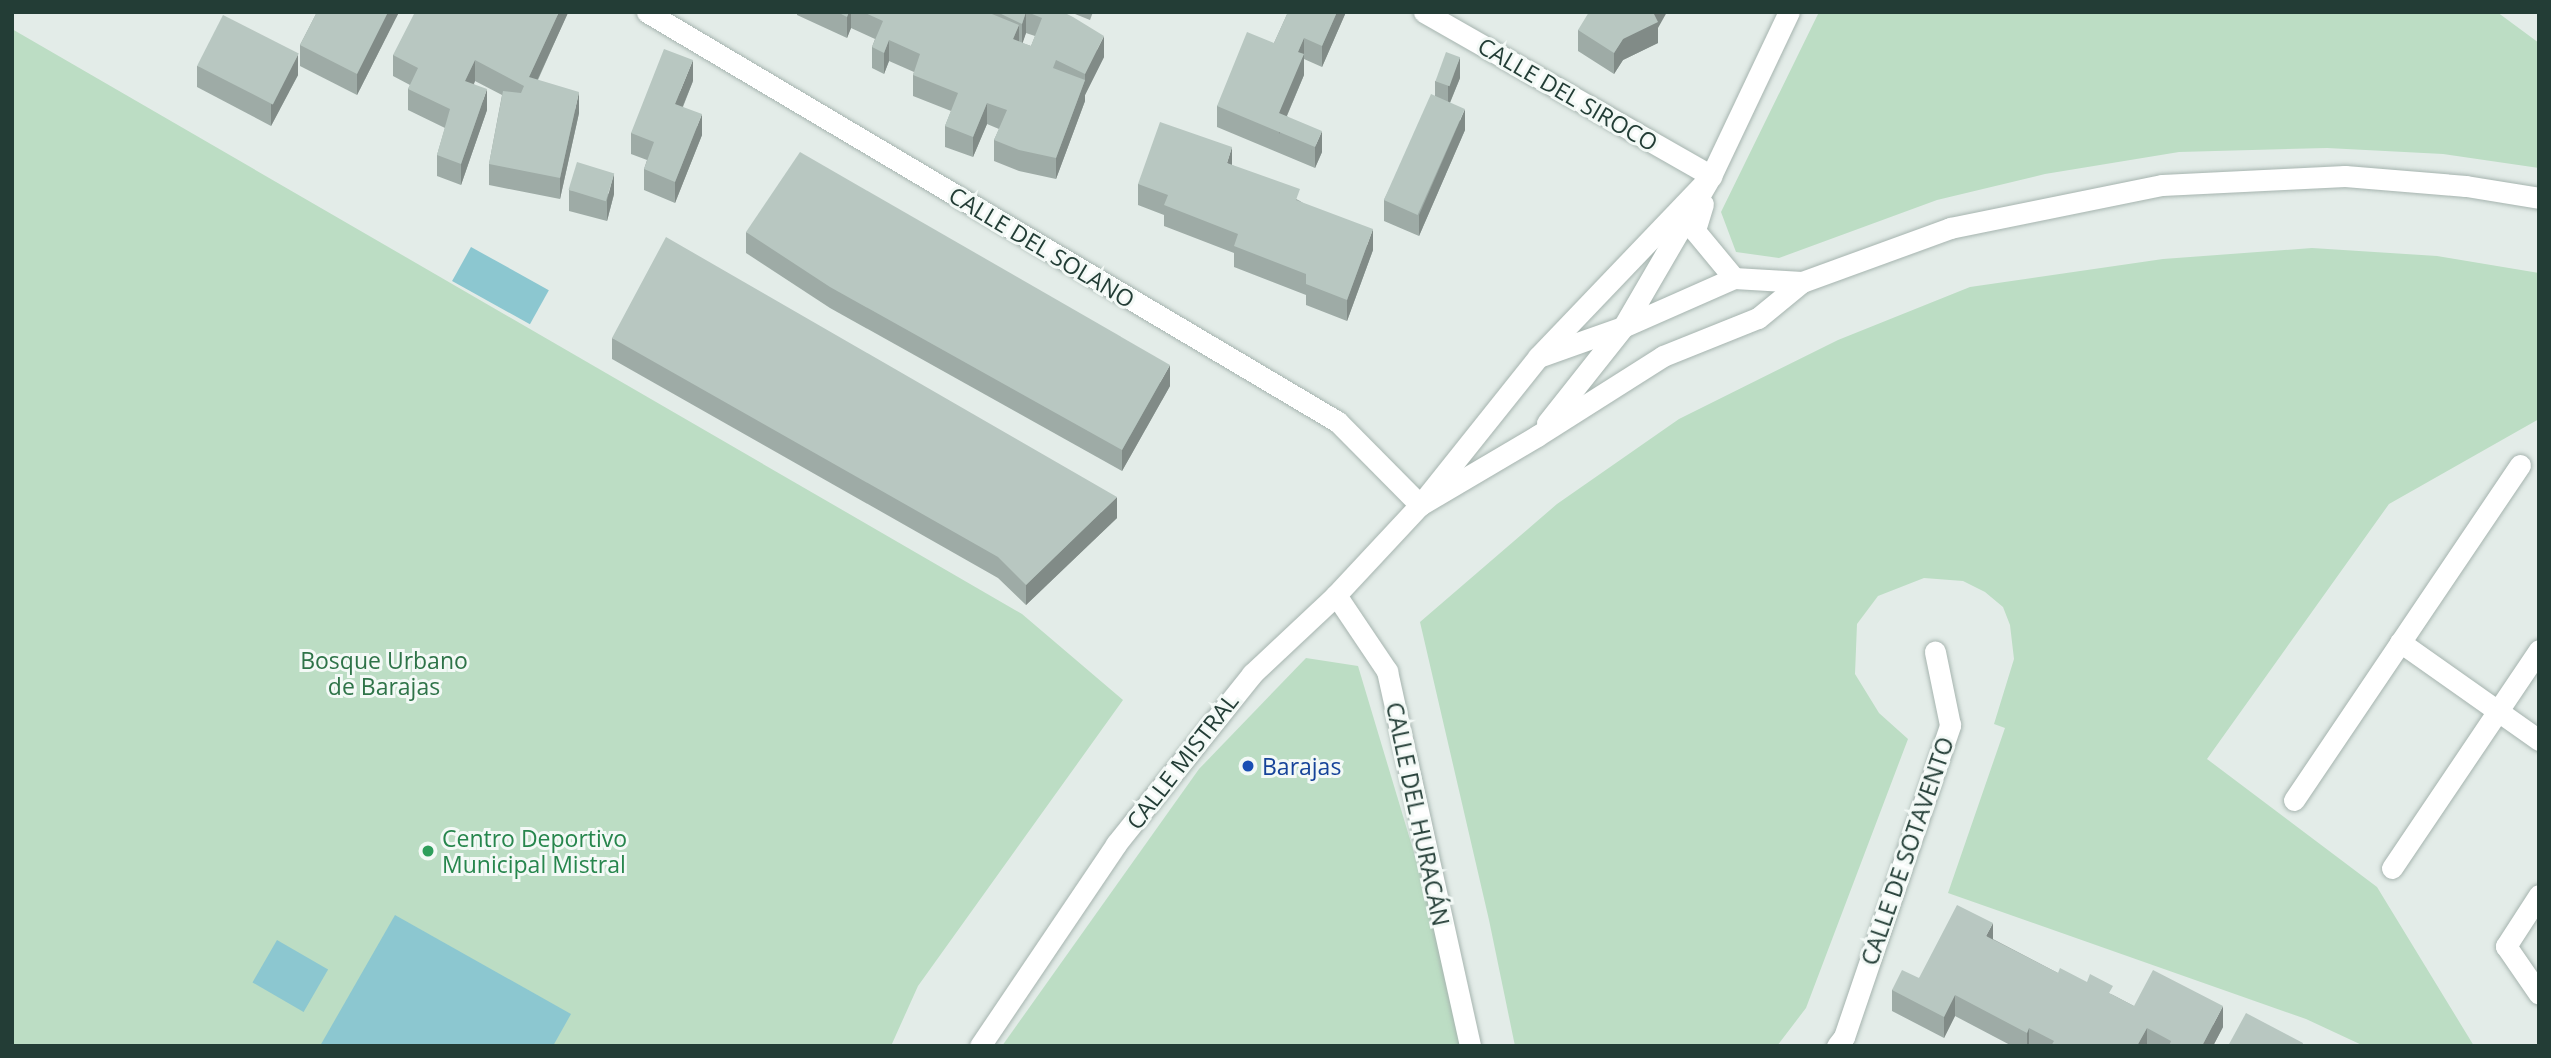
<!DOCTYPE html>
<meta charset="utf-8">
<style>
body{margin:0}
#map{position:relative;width:2551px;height:1058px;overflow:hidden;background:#e3ece8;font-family:"Open Sans",sans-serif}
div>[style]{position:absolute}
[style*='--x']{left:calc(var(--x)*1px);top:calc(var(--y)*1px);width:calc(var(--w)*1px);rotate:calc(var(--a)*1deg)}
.green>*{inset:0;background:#bcddc4}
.water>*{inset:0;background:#8cc7d0;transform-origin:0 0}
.roads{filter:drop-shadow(0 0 2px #a6b4af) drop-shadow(0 0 2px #a6b4af)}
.lane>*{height:21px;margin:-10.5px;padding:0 10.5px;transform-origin:10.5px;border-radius:10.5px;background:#fff}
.street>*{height:21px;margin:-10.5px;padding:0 10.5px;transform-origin:10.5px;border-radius:10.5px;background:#fff}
.wall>*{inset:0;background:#9eaba6}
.shaded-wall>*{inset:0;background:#818b87}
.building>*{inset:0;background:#b8c7c1;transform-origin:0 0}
.dots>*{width:19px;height:19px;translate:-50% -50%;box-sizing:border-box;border:4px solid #f3f9f6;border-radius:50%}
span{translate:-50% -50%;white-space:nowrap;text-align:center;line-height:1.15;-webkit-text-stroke:6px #f3f9f6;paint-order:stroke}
.street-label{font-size:23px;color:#233d36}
.park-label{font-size:23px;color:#2e7348}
.transit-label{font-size:23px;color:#164399}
.left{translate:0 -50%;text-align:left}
.leisure-label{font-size:23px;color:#27864d}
.frame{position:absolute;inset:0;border:14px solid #233d36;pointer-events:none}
</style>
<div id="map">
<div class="green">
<div style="clip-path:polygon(1819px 12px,2497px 12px,2539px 43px,2539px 168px,2443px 154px,2327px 148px,2179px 152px,2045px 174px,1937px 200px,1779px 258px,1736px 252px,1721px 212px)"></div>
<div style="clip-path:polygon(12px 29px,1022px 614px,1123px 700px,918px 986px,891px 1046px,12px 1046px)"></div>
<div style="clip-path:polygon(2312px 248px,2437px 256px,2539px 273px,2539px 419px,2389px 504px,2207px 759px,2377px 887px,2474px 1046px,2364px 1046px,2306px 1019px,1948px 893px,2005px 728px,1994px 724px,2014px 659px,2010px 625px,2003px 607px,1985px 592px,1963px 581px,1924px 578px,1878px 596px,1857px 624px,1855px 674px,1879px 713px,1908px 739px,1806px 1008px,1777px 1046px,1515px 1046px,1489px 920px,1420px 622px,1557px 504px,1679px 419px,1838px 340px,1970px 287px,2163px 259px)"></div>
<div style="clip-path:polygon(1306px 658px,1358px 666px,1472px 1046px,1002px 1046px,1199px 769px)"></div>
</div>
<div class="water">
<div style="left:471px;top:247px;width:89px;height:39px;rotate:29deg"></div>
<div style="clip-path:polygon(395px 915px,571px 1014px,553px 1046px,320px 1046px)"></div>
<div style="left:277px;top:940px;width:59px;height:49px;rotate:30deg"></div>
</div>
<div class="roads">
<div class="lane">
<div style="--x:2400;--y:642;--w:170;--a:35.2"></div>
<div style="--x:2294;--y:800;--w:404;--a:-56"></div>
<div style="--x:2392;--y:868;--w:263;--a:-56"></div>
<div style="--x:2539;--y:895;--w:61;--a:122.9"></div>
<div style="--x:2506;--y:946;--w:58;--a:55.5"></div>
</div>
<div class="street">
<div style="--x:647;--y:12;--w:803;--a:30.68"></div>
<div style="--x:1338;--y:422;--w:117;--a:45.3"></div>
<div style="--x:1424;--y:12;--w:331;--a:29.7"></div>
<div style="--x:1703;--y:204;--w:28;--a:107"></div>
<div style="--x:1695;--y:231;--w:61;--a:50.3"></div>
<div style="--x:1734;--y:278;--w:68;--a:3.4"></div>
<div style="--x:1541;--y:356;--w:87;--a:-19.5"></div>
<div style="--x:1623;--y:327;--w:121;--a:-23.8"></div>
<div style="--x:1547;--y:423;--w:122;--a:-51.6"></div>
<div style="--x:1623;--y:327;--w:175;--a:-59.8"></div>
<div style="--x:1711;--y:176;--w:182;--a:-64.6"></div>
<div style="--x:1420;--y:505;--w:136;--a:-30.5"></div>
<div style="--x:1537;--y:436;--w:149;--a:-32.4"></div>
<div style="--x:1663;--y:356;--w:102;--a:-21.8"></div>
<div style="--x:1758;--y:318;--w:57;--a:-39.3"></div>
<div style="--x:1802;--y:282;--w:158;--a:-20"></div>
<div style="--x:1950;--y:228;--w:216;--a:-11.5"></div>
<div style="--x:2162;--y:185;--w:183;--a:-2.8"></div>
<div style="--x:2345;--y:176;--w:121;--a:4.7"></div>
<div style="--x:2466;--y:186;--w:74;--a:9.3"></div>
<div style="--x:1336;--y:595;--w:92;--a:56.1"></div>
<div style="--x:1387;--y:671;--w:384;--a:77.5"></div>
<div style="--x:980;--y:1046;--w:244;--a:-56"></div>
<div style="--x:1116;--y:844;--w:218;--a:-51.3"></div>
<div style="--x:1252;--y:674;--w:115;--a:-43.2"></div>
<div style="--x:1336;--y:595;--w:123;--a:-47"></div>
<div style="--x:1420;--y:505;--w:189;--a:-51.4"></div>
<div style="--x:1538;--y:357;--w:250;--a:-46.3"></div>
<div style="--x:1837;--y:1046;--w:11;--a:-52"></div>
<div style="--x:1844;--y:1037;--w:330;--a:-71.2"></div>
<div style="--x:1950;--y:725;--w:75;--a:-101.6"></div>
</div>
</div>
<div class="wall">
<div style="clip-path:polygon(317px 12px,399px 12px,357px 95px,300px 66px,300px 45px)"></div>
<div style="clip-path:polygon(568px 12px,538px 80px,579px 113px,560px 199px,489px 185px,489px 164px,502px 95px,475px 81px,474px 84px,487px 110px,461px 185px,437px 176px,437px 155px,445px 128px,408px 110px,408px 89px,410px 85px,393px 76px,393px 55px)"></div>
<div style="clip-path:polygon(evenodd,797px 12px,1063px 12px,1104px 57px,1085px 95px,1085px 101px,1056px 179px,1019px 171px,994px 161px,994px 140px,999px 129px,987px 124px,973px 157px,945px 147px,945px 126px,951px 111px,913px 96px,913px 75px,914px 72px,889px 61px,884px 74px,872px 68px,872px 47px,875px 39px,851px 28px,847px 38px,797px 15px,797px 12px,1026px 33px,1035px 36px,1031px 46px,1022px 43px,1026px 33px)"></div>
<div style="clip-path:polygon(1070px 12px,1093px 12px,1090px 20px)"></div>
<div style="clip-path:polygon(1288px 12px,1346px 12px,1322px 67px,1304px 59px,1304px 75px,1287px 116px,1322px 152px,1315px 168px,1217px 127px,1217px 106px,1274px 43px)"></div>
<div style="clip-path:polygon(1658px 28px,1658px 43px,1623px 60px,1614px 74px,1578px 51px,1578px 30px)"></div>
<div style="clip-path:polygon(197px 66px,298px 75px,271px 126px,197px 87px)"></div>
<div style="clip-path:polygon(1460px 78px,1450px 103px,1465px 130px,1419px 236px,1384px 221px,1384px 200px,1435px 96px,1435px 81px)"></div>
<div style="clip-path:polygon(693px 81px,683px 107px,702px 135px,675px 203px,644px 190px,644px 169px,647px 160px,631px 154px,631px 133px)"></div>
<div style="clip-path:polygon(1232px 165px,1300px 201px,1373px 250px,1347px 321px,1306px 305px,1306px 295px,1234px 267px,1234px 253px,1164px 226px,1164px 215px,1138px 205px,1138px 184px)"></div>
<div style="clip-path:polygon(569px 190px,614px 194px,607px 221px,569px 211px)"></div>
<div style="clip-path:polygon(746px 232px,1170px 386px,1122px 471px,830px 308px,746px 253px)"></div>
<div style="clip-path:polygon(612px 338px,1117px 518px,1026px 605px,998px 578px,612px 359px)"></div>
<div style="clip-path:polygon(1993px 939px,2058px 973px,2113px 995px,2134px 1006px,2223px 1027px,2213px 1046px,2012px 1046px,1955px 1016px,1944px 1038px,1892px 1011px,1892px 990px,1919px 978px)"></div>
</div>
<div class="shaded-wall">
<div style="clip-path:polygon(388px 12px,399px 12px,357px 95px,357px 74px)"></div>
<div style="clip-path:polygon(559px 12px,568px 12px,568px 13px,529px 98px,529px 77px)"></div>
<div style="clip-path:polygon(849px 12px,851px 12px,851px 28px,847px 38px,847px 17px)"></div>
<div style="clip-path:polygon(1026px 12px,1026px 33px,1022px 45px,1022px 24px)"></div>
<div style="clip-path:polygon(1337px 12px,1346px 12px,1322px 67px,1322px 46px)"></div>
<div style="clip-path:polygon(1655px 12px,1667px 12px,1658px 28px,1658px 43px,1623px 60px,1614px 74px,1614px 53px,1623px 39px)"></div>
<div style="clip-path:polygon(1019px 25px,1019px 46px,1013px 39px)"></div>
<div style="clip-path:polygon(1104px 36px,1104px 57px,1085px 95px,1085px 101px,1056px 179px,1056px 158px,1085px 80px,1085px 74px)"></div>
<div style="clip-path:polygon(1304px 38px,1304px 75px,1279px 134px,1279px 113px,1298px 52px)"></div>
<div style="clip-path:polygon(889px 40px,889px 61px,884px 74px,884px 53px)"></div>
<div style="clip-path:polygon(298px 54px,298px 75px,271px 126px,271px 105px)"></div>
<div style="clip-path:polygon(1460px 57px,1460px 78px,1448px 107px,1448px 86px)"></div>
<div style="clip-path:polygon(475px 60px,475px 81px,465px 102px,465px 81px)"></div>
<div style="clip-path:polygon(693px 60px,693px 81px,675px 125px,675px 104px)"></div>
<div style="clip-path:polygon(487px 89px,487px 110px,461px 185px,461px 164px)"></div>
<div style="clip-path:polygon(579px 92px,579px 113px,560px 199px,560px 178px)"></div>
<div style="clip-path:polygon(987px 103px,987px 124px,973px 157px,973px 137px)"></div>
<div style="clip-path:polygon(1465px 109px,1465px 130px,1419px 236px,1419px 215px)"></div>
<div style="clip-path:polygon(702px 114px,702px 135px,675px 203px,675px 182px)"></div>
<div style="clip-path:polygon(1322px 131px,1322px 152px,1315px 168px,1315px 147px)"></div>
<div style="clip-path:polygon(1232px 147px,1232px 168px,1227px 163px)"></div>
<div style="clip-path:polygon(614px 173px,614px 194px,607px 221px,607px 200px)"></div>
<div style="clip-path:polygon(1373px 229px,1373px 250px,1347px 321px,1347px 300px)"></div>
<div style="clip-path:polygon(1170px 365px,1170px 386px,1122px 471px,1122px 450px)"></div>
<div style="clip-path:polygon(1117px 497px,1117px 518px,1026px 605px,1026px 585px)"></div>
<div style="clip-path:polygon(1993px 923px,1993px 944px,1986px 936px)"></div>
<div style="clip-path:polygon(1955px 995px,1955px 1016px,1944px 1038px,1944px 1017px)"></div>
<div style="clip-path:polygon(2223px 1006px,2223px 1027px,2213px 1046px,2202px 1046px)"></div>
<div style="clip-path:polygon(2029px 1028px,2029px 1046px,2027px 1046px,2027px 1033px)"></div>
<div style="clip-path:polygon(2147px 1028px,2147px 1046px,2137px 1046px)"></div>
</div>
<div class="building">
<div style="clip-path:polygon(317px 12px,388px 12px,357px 74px,300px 45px)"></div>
<div style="clip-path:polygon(415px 12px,559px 12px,529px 77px,579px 92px,560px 178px,489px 164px,503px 91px,521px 93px,524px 86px,475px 60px,465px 81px,487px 89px,461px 164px,437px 155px,450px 109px,408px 89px,418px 68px,393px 55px)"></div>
<div style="clip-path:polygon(837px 12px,849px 12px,847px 17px)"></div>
<div style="clip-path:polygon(863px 12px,987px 12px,1019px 25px,1013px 39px,1031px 46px,1042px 18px,1027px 12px,1063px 12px,1073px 17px,1104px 36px,1085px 74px,1056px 60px,1053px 68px,1085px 80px,1056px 158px,1019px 150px,994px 140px,1007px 110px,987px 103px,973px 137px,945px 126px,958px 93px,913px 75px,920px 54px,889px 40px,884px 53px,872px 47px,883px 21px)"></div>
<div style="clip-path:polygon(997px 12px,1026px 12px,1022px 24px)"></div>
<div style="clip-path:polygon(1288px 12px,1337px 12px,1322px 46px,1304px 38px,1298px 52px,1304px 54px,1279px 113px,1322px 131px,1315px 147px,1217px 106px,1247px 32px,1274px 43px)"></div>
<div style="clip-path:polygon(1589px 12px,1655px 12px,1654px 14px,1658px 22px,1623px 39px,1614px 53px,1578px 30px)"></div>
<div style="left:223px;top:15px;width:85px;height:57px;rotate:27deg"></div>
<div style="clip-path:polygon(664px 49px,693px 60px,675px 104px,702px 114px,675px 182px,644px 169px,654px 142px,631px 133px)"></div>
<div style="left:1446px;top:52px;width:15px;height:31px;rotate:20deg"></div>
<div style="left:1431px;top:94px;width:37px;height:116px;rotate:24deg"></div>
<div style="clip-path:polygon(1160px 122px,1232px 147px,1227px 163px,1300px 189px,1296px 200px,1373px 229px,1347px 300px,1306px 284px,1306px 274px,1234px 246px,1238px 234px,1164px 205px,1168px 195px,1138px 184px)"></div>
<div style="clip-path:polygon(800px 152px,1170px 365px,1122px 450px,830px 287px,746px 232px)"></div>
<div style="left:577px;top:162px;width:39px;height:29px;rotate:17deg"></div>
<div style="clip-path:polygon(666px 237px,1117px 497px,1026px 585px,998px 557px,612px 338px)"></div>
<div style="clip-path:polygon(1957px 905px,1993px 923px,1986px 936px,2058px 973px,2060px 968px,2087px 982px,2090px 974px,2113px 986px,2109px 993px,2134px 1006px,2153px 970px,2223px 1006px,2202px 1046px,2169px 1046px,2171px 1041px,2147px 1028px,2137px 1046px,2051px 1046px,2054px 1041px,2029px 1028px,2027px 1033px,1955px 995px,1944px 1017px,1892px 990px,1902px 970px,1919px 978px)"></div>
<div style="clip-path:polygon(2246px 1013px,2303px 1043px,2302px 1046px,2228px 1046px)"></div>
</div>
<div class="dots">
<div style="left:1248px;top:766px;background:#1a4fb4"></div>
<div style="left:428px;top:851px;background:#2e9e5b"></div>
</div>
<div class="street-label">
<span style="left:1568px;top:94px;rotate:30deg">CALLE DEL SIROCO</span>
<span style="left:1042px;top:247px;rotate:31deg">CALLE DEL SOLANO</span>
<span style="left:1182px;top:761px;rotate:-52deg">CALLE MISTRAL</span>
<span style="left:1418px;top:814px;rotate:78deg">CALLE DEL HURACÁN</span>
<span style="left:1907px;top:851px;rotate:-71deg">CALLE DE SOTAVENTO</span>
</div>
<div class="park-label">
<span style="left:384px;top:673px">Bosque Urbano<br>de Barajas</span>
</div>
<div class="transit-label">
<span class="left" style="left:1262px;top:766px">Barajas</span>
</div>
<div class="leisure-label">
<span class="left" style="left:442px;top:851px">Centro Deportivo<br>Municipal Mistral</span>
</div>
<div class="frame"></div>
</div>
